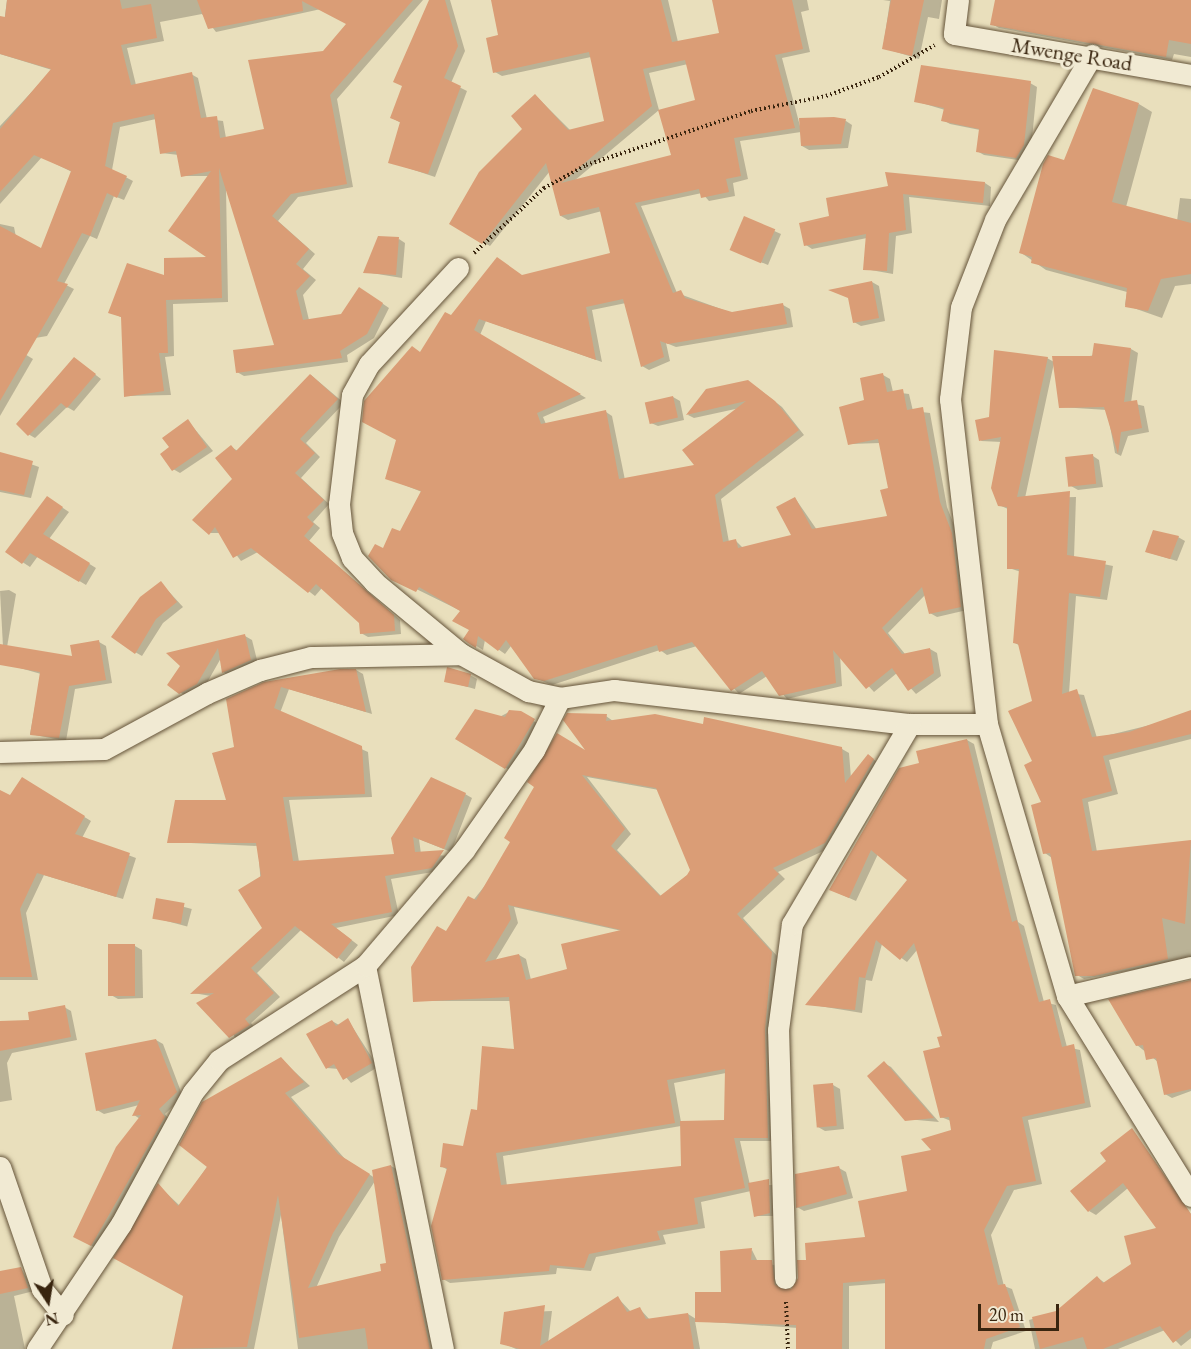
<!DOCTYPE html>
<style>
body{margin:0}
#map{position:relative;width:1191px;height:1349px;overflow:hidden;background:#e9dfbc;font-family:"EB Garamond",serif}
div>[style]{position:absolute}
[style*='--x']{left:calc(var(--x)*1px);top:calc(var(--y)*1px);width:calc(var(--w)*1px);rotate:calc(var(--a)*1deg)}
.shadow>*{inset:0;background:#0003;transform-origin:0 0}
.building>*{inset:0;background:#da9d76;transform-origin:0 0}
.path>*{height:4px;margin-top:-2px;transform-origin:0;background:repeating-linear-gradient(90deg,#39250f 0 1.5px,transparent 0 4.5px)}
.roads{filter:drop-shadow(0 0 2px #65543a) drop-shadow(0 0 2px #65543a)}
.minor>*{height:21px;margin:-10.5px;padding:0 10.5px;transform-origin:10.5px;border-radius:10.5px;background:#f1ead3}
span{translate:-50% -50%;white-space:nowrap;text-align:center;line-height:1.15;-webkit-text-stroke:6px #f1ead3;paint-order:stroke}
.street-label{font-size:22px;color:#39250f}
.north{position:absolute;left:18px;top:1271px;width:60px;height:60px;-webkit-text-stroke:4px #f1ead3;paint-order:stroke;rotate:168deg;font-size:16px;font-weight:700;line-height:24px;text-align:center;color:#39250f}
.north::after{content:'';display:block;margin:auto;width:21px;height:27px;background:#39250f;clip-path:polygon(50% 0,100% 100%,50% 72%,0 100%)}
.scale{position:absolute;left:978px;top:1304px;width:81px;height:27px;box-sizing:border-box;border:3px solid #39250f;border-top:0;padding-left:8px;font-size:18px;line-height:21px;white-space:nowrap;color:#39250f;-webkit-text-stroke:4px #f1ead3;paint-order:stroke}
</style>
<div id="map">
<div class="shadow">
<div style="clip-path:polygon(evenodd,7px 0,423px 0,337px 99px,353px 187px,298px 197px,278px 221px,315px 254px,303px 269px,316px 280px,303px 295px,309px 320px,342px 315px,367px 293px,389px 308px,374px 338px,347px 355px,348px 362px,244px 376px,237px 372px,276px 346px,226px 188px,228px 302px,173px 304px,174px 356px,165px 357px,171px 395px,126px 396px,123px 318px,110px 312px,166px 277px,210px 259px,209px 176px,182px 176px,179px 155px,161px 153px,156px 119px,120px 127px,112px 170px,133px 181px,124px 200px,114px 196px,97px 239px,90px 236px,64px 284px,74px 289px,47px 336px,0 344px,0 224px,14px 227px,16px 237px,42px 250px,72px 172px,42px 157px,0 204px,0 126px,52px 70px,0 54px,7px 0,321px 9px,348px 24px,266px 130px,226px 138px,223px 121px,207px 119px,198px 78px,191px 74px,136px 85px,127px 48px,164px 41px,160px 22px,202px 14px,216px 32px,321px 9px)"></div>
<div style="clip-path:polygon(431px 0,450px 0,465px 51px,451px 83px,467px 91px,435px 177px,390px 162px,401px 123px,392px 118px)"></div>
<div style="clip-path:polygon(evenodd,492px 0,668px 0,678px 42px,721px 34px,714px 0,807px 0,809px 10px,801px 12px,810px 52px,782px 58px,800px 126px,846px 121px,852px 125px,848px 148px,809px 150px,802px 146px,801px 132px,740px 141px,748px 179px,733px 183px,735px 196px,709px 201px,702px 193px,641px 206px,677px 293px,732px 313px,783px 305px,790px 309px,793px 327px,676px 347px,666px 343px,670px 361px,649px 370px,642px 366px,626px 303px,592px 310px,602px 362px,486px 321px,480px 335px,586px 398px,543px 417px,546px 424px,606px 412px,612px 416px,625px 480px,696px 466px,740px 408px,694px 418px,688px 415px,706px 390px,755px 386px,782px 407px,804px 435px,721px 499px,729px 542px,736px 541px,744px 549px,793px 536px,795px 498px,817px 530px,889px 517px,890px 489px,880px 443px,850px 444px,866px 401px,883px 375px,890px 379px,893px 392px,909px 394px,913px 411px,930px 413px,947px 507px,959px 538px,967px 610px,937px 617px,930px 613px,926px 594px,888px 633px,905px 654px,930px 649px,937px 653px,941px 676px,916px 694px,897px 673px,874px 692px,840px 655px,842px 686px,787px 699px,767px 676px,739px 694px,697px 646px,667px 655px,660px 650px,552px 685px,535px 678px,511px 646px,505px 654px,485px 640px,483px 650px,465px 639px,471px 630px,461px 611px,400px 581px,384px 550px,400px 533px,422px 492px,387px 478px,421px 353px,452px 317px,523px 276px,612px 254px,602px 211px,568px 220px,561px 216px,550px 171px,490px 246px,451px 224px,524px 129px,536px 96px,571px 131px,605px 122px,591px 57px,502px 76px,495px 72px,500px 37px,492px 0,688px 64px,696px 101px,672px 156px,574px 181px,659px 110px,649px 73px,688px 64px)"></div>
<div style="clip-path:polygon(883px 0,942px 0,939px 19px,928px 17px,919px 59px,883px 48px,890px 1px)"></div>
<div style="clip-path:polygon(996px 0,1191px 0,1191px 57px,1174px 54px,1172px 60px,999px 28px,992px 24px)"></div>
<div style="clip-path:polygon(1030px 83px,1037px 87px,1031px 149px,1024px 161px,984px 155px,977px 151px,980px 130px,950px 124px,943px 120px,945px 110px,915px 101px)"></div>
<div style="clip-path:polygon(1139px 104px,1152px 112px,1126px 207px,1177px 221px,1180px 198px,1191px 199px,1191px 284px,1175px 286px,1162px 318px,1125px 305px,1127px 292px,1046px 270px,1020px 252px,1065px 161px)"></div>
<div style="clip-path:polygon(985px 183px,991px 187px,990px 206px,909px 197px,912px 233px,896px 236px,893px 274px,865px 269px,867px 238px,812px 249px,806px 245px,831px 218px,828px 199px)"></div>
<div style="clip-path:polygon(745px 218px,781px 234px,768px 265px,738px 253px)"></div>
<div style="clip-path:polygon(399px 239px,405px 243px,402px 278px,365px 272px)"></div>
<div style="clip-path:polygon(872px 282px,879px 286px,885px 321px,861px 326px,854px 322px)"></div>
<div style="clip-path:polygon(13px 347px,33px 359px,0 416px,0 366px)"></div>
<div style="clip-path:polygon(1131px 349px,1138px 353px,1131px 403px,1144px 406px,1149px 432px,1128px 436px,1121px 456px,1115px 453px,1107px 410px,1060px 407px,1054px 363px,1025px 498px,1076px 497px,1074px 558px,1113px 566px,1107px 600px,1076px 596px,1069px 693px,1084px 695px,1097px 738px,1191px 715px,1191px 739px,1109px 760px,1118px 794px,1088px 802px,1097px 852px,1191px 841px,1191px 959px,1084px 979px,1077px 975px,1052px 858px,1045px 853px,1043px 803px,1034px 762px,1034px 702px,1020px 646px,1015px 643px,1021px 572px,1009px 568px,1008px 509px,999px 505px,1002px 442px,981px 441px,990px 418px,1047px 358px,1054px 362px)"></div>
<div style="clip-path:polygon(75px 359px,101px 379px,74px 411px,67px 407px,35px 438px,28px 434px)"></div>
<div style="clip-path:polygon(311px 375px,344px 403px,306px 443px,320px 457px,301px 478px,329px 504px,313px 522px,320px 528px,309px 541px,400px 620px,401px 634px,368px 637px,361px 633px,361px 622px,322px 588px,315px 596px,258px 552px,241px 561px,220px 533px,210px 533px,234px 479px,231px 447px,238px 451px)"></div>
<div style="clip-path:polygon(673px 397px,680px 401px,684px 420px,658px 426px,651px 423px)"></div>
<div style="clip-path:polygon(188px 421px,213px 451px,180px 473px,173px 469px,171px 448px)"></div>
<div style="clip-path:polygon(0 453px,39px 467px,31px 498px,0 492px)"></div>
<div style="clip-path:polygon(1093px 456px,1099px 460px,1103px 487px,1078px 490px,1071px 486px)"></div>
<div style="clip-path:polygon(54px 502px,69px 512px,49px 539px,96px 568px,86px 585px,38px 556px,30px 567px,7px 552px)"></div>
<div style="clip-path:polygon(1178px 537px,1185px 541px,1177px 561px,1147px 552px)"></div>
<div style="clip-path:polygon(161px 583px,183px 607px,163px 623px,142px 656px,135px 652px)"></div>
<div style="clip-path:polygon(9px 590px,16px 594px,4px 665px,0 591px)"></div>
<div style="clip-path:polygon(245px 636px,252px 640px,258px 664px,230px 676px,223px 672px,221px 658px,204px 688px,187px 697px,180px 692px,182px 665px,169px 654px)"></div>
<div style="clip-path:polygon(99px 642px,106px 646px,112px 683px,75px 689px,66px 741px,30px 734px,41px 674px,20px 668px,74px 658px)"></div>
<div style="clip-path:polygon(356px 670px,363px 674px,372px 714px,289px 689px,280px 713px,368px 752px,372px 797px,289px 800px,299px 862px,396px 855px,393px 839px,465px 794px,472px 798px,451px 852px,419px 839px,421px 854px,450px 856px,439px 871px,391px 879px,399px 915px,336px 928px,358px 945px,344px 962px,302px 929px,257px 973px,280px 997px,251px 1023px,256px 1029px,237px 1041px,211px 996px,193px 993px,264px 928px,258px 846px,169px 842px,228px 802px,235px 748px,265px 684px)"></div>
<div style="clip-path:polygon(470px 675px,477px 679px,475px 689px,446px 681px)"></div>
<div style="clip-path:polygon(509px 712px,541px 724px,513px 772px,457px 739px)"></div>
<div style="clip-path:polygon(evenodd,606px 716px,613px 721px,842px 749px,849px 753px,851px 778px,869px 756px,880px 764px,832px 847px,778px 872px,785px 879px,743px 918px,778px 957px,775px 1141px,740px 1141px,750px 1185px,776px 1185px,777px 1216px,755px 1216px,751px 1191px,701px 1202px,705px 1228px,663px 1235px,666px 1244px,596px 1257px,591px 1271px,557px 1268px,556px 1274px,450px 1283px,443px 1279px,448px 1170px,441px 1166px,464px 1148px,515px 1050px,510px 1001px,414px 1001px,447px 933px,590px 754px,606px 716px,587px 777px,659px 790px,692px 871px,662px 897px,617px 850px,631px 834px,587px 777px,606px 716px,514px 907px,622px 931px,569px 970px,531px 980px,526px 959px,519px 955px,495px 961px,518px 923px,514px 907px,606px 716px,726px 1073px,726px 1121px,681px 1122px,674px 1083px,726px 1073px,606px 716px,681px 1126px,682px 1167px,507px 1186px,503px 1156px,681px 1126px)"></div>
<div style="clip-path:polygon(967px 740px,974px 744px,1018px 922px,1024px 926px,1044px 1002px,1056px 1005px,1067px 1047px,1080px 1050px,1091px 1107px,1028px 1120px,1042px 1184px,1014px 1190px,991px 1235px,1004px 1286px,1012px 1289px,1026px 1331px,993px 1342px,991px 1349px,887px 1349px,887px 1283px,849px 1286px,849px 1349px,798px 1349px,798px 1328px,695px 1321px,700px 1349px,516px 1349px,502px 1343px,505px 1313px,552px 1311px,548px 1343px,618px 1298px,631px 1312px,640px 1309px,650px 1320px,688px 1314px,696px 1319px,722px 1294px,752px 1250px,758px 1262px,778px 1266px,781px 1288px,792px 1291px,808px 1261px,867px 1238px,908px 1192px,953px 1131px,951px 1121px,941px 1117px,944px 1037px,917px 950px,907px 962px,882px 944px,872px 981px,866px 980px,862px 1013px,807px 1004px,909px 880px,878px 854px,856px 901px,838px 893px,921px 764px)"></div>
<div style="clip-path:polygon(22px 779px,91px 821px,82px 838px,136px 858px,123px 899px,44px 875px,26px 913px,38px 980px,0 980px,0 791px,11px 797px)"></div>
<div style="left:158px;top:900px;width:35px;height:18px;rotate:15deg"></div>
<div style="clip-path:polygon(135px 946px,142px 950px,143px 998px,118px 999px,111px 995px)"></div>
<div style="clip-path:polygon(1191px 982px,1191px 1091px,1172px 1098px,1165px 1094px,1158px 1062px,1137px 1045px)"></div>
<div style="clip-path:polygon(64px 1007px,71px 1011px,77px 1040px,12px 1053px,7px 1063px,12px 1100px,0 1102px,0 1022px,31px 1022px)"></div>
<div style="clip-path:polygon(348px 1020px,378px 1067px,351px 1083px,339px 1069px,327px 1068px,332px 1021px,339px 1025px)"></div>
<div style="clip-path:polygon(156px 1040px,163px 1044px,183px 1097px,165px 1114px,171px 1122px,98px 1249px,75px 1237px,140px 1119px,134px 1115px,139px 1105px,104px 1114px,97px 1110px)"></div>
<div style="clip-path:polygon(evenodd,281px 1059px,310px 1086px,291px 1097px,345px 1159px,375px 1178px,374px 1171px,391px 1166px,398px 1170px,439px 1349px,298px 1349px,281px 1215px,254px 1349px,174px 1349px,184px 1296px,158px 1185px,180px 1206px,281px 1059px,375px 1181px,388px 1264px,383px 1272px,316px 1288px,339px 1237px,375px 1181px)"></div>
<div style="clip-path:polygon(884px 1063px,891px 1067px,939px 1122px,906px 1119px)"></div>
<div style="clip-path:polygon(833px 1085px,840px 1089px,844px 1129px,825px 1131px,818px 1127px)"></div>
<div style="clip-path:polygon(1141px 1143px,1191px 1214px,1191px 1338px,1181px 1346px,1165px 1330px,1118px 1349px,1035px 1349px,1029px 1320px,1057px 1312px,1097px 1277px,1106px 1284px,1133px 1265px,1159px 1229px,1128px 1188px,1096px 1215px,1089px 1211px)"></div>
<div style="clip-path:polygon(839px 1168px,846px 1172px,853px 1198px,804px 1211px,797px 1207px)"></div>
<div style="clip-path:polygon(21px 1268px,34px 1291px,14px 1296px,25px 1349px,0 1349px,0 1273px)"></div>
</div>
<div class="building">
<div style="clip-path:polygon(7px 0,120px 0,122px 9px,151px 4px,157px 38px,121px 45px,131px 85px,192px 72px,201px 118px,217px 116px,220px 138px,264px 129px,248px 60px,323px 51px,346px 24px,302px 1px,303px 11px,208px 29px,197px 0,413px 0,330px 95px,347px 184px,291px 194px,272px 216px,309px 249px,296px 264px,310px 276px,296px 291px,303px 320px,341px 314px,359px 287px,383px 303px,367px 334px,340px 351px,342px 358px,236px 373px,233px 350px,274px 345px,219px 168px,222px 298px,166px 300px,168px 353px,159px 353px,164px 391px,124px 397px,121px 317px,108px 313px,127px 263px,164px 275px,164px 258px,206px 257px,168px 231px,211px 171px,181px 177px,176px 151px,160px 154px,154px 114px,113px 123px,105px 166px,127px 176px,117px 198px,107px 193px,90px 236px,82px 233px,57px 281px,68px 284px,0 401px,0 226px,41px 248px,71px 171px,34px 155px,0 192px,0 129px,51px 69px,0 54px,0 16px,5px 17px)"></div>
<div style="clip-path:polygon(429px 0,445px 0,458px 46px,444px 78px,461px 86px,428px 174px,388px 163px,400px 122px,390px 118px,402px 86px,393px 82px)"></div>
<div style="clip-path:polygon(evenodd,491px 0,661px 0,672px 42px,719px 33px,712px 0,792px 0,803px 49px,775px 55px,795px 128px,734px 138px,741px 176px,726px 179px,729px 192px,701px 198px,699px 189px,635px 203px,673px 293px,681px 290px,685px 298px,732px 312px,783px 303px,787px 324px,668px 344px,660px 341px,664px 357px,641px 367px,623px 299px,586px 307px,596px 360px,479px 319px,474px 330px,581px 394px,537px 413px,541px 424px,606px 410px,619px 479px,694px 465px,682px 450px,746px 401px,686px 415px,706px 389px,748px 380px,775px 401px,799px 430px,715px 495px,723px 542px,736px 539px,738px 548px,791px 535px,776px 507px,795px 497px,812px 529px,887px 516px,880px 490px,888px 488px,878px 439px,848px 445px,839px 407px,864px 400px,860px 378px,883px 373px,887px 392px,903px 389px,907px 410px,923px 407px,940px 502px,952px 533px,961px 607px,929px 614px,922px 587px,882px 628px,902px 654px,930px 648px,934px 673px,908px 691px,892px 668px,866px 689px,833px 650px,836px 683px,779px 696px,762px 671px,731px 691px,692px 642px,659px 652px,657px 645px,544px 681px,534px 679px,506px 640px,498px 651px,478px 636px,476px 648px,468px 643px,463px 639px,469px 630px,452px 621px,460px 611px,419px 587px,416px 592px,391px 580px,368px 556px,375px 544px,383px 548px,392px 528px,400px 531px,421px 491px,385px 479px,396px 440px,362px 422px,364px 401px,412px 346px,420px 352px,445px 312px,451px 315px,497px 257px,522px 275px,610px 253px,599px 207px,560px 216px,546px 163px,482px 244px,449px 224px,479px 172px,522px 129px,511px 116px,535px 94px,568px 130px,604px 121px,589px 52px,493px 73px,486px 38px,498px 35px,491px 0,685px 60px,695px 100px,658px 110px,671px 155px,561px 183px,652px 106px,643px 69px,685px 60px)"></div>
<div style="clip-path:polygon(891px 0,924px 0,912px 56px,882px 49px)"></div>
<div style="clip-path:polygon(995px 0,1191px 0,1191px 44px,1169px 40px,1166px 57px,990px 25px)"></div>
<div style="clip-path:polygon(921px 65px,1031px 81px,1024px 145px,1016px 158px,976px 152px,979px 129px,941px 121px,944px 108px,914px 102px)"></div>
<div style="clip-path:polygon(1093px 88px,1139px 103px,1112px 202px,1191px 223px,1191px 274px,1161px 279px,1148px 311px,1125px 307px,1127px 288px,1031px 263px,1032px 257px,1019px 253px,1043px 164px,1048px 155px,1064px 160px)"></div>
<div style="clip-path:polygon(834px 117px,846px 119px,841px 144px,801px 146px,799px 118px)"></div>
<div style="clip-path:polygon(885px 172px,985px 182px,983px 203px,903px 194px,906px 230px,889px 233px,887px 271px,863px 270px,866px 234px,804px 246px,799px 223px,829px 216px,826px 198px,888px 186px)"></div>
<div style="left:744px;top:216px;width:34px;height:37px;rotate:23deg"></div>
<div style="clip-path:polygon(378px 236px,399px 237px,396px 275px,363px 273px)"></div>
<div style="clip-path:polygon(872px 281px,879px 318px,853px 323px,848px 298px,828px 290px)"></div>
<div style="clip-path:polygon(1094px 343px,1131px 348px,1124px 402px,1137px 400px,1142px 428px,1121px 432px,1118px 454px,1104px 407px,1059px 408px,1052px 356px,1092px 356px)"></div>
<div style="clip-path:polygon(994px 350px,1048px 357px,1017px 497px,1070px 491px,1067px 555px,1106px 561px,1100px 597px,1069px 593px,1062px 694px,1077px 689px,1092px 737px,1129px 732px,1191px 710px,1191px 734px,1103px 756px,1112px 791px,1082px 799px,1092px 851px,1191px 840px,1185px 924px,1162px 918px,1168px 959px,1094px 976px,1075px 976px,1050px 853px,1043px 854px,1031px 805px,1041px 802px,1024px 765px,1032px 761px,1008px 711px,1032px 701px,1018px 644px,1013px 643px,1019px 569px,1007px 569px,1007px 507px,998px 506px,991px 488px,1001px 437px,979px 441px,975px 420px,989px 417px)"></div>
<div style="clip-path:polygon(74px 357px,96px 374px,67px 408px,61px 403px,28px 436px,16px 424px)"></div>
<div style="clip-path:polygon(310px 374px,338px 399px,300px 439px,315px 453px,295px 473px,324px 500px,307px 517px,314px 524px,304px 536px,394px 615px,395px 631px,360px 634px,359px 623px,316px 584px,308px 593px,251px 548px,233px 558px,215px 527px,209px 535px,192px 520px,232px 479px,215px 458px,231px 445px,236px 451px)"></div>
<div style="left:673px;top:396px;width:22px;height:29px;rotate:77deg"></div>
<div style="clip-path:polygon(188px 419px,207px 447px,172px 471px,160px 454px,169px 447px,162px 438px)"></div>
<div style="clip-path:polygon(0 452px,33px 461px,24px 495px,0 490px)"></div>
<div style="left:1093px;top:454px;width:30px;height:28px;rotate:84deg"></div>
<div style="clip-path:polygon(47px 496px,63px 507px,43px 534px,90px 563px,79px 582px,30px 553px,22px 564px,5px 552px)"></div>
<div style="clip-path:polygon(1153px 530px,1179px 536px,1170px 559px,1145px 552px)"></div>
<div style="clip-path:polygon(161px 581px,177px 602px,156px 619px,135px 654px,111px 637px,140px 597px)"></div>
<div style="clip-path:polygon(245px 634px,251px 660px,222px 673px,218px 648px,197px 684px,179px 694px,167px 685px,180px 666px,166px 653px)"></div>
<div style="clip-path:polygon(99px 640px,106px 680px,69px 686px,59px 738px,30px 735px,40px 672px,0 665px,0 644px,72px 656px,70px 645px)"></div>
<div style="clip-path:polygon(447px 667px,471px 674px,468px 687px,444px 682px)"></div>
<div style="clip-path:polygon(340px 669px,356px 669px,366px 712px,281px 687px,274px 708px,362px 746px,365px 794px,283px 797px,293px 861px,394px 854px,391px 838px,431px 777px,466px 793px,444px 849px,413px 837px,415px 852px,444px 850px,432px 868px,385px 876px,392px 912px,331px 924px,352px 940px,337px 959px,295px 926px,251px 968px,274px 993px,245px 1019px,250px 1025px,229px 1038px,196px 1003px,214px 993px,190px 994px,262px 928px,238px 890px,261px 876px,256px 843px,167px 843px,175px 800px,226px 800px,212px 753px,234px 747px,226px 699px,264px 682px)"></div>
<div style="clip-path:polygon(475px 709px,505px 717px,509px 710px,521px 711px,535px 719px,505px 769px,455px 739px)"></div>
<div style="clip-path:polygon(evenodd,567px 713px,607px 714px,606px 721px,655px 714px,703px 724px,704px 717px,842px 747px,845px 783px,868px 754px,874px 759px,825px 843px,773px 868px,779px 874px,737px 914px,772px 952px,765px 1030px,768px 1138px,734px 1138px,745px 1188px,694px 1198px,698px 1224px,657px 1231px,660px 1240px,589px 1254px,584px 1268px,550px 1265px,549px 1271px,442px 1280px,431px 1226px,447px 1168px,440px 1167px,443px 1143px,463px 1146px,471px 1109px,477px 1110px,482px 1046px,514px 1049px,509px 997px,413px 1002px,411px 967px,437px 926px,446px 931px,468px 896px,476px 900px,510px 842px,504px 838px,534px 787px,527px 782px,557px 733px,585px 750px,563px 720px,567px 713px,582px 775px,656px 788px,690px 870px,687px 875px,660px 896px,611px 846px,625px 829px,582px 775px,567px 713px,508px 905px,561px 916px,621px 930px,561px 944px,567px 969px,526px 980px,519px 954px,485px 962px,511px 919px,508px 905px,567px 713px,725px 1069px,724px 1120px,680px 1121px,681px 1166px,501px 1185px,496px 1153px,675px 1123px,667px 1080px,725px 1069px)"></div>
<div style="clip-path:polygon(967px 739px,1012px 922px,1017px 920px,1039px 1002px,1050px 999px,1062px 1047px,1074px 1044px,1085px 1103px,1022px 1117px,1036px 1181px,1007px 1186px,984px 1230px,998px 1285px,1005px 1284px,1020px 1327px,986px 1339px,984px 1349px,885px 1349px,885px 1279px,843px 1283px,842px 1349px,796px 1349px,796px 1325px,695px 1322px,695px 1292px,721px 1292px,720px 1251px,752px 1248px,751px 1260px,772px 1260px,775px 1285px,791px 1289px,798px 1278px,797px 1260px,806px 1260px,805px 1243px,865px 1237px,858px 1201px,907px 1191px,901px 1156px,931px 1150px,921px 1139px,951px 1130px,949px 1117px,940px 1118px,923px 1051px,940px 1047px,937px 1037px,942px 1036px,914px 943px,900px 960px,876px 940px,865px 978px,859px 977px,855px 1010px,805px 1005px,907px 880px,871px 850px,849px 898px,829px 890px,899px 768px,919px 763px,916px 751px)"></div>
<div style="clip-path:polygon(22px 777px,85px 816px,75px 834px,130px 853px,116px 897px,37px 873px,20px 909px,32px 977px,0 977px,0 790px,10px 795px)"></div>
<div style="left:156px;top:898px;width:29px;height:21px;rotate:10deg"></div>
<div style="left:108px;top:944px;width:27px;height:52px"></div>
<div style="clip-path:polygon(1191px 980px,1191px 1089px,1164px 1095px,1156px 1058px,1146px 1060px,1143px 1045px,1136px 1046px,1108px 999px)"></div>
<div style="clip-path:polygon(65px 1005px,71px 1037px,0 1051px,0 1021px,29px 1020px,28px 1012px)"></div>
<div style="clip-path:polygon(348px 1018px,372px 1063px,343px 1080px,334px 1064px,326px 1069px,306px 1034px,332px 1020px,336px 1026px)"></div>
<div style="clip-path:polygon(156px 1039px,177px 1092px,159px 1109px,165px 1117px,91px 1246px,73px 1237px,116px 1147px,141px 1115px,132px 1116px,140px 1100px,96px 1111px,85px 1053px)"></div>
<div style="clip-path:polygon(281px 1057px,304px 1082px,285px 1093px,338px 1154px,370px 1174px,333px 1233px,308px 1288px,381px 1271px,380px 1264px,386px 1263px,372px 1170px,391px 1165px,430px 1349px,368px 1349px,365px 1328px,299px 1338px,278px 1195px,247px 1347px,172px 1349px,183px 1296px,113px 1258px,158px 1183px,178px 1206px,207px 1167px,179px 1145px,202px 1102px)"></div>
<div style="clip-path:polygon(884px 1061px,934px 1118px,905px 1121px,867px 1076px)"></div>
<div style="left:833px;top:1083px;width:43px;height:20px;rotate:85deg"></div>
<div style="clip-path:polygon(1132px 1128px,1191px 1214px,1191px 1329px,1173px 1343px,1160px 1326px,1103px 1349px,1087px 1349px,1083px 1337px,1040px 1349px,1032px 1317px,1056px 1311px,1097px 1276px,1103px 1283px,1131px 1264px,1124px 1236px,1156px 1228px,1123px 1183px,1088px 1212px,1070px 1191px,1106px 1161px,1100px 1153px)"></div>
<div style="clip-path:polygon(839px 1166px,847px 1194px,796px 1208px,795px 1174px)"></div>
<div style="clip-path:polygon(769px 1179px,770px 1213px,754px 1217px,748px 1183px)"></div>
<div style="clip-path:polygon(21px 1267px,28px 1288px,0 1294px,0 1271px)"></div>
<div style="clip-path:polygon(618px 1296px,627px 1312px,640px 1307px,646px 1319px,688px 1313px,694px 1349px,520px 1349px,500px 1344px,504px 1312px,545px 1305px,540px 1346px)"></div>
</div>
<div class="path">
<div style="--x:474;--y:253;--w:96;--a:-42.9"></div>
<div style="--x:544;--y:188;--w:48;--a:-28.7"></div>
<div style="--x:586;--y:165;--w:174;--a:-18.1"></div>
<div style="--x:751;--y:111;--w:76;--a:-11.3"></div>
<div style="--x:826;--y:96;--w:56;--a:-19.7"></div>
<div style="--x:879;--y:77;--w:64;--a:-29.7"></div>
<div style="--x:786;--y:1302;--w:47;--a:87.6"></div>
</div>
<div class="roads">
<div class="minor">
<div style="--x:958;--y:0;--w:34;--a:97"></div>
<div style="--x:954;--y:34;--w:241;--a:9.8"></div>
<div style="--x:1092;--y:55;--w:191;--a:120.5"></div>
<div style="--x:995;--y:220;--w:93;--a:111.3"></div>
<div style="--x:961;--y:307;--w:93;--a:96.8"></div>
<div style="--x:950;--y:399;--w:327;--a:83.5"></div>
<div style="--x:987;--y:724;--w:284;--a:73.6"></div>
<div style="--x:1067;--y:996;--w:235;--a:58.2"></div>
<div style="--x:458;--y:268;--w:131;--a:132.8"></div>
<div style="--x:369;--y:364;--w:35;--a:119"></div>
<div style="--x:352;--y:395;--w:110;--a:96.8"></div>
<div style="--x:339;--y:504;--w:29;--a:84"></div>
<div style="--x:342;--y:533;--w:27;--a:68"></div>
<div style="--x:352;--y:558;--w:33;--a:47"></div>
<div style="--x:374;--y:582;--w:113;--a:39.6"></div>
<div style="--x:461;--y:654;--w:77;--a:28.9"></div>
<div style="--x:528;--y:691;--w:33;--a:12"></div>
<div style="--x:560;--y:698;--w:55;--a:-8.4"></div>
<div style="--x:614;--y:690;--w:298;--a:6.6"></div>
<div style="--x:910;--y:724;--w:77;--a:0"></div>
<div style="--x:0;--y:752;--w:104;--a:-1.7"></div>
<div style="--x:104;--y:749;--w:117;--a:-28.5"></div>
<div style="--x:207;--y:693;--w:58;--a:-23.5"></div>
<div style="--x:260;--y:670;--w:53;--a:-14.3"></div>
<div style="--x:311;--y:657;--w:150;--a:-1.1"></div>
<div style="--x:365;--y:966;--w:391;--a:78.5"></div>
<div style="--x:1067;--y:996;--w:127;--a:-13.2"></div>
<div style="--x:0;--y:1167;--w:129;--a:71"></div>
<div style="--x:42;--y:1289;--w:33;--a:51"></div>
<div style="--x:785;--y:1278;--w:248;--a:-91.6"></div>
<div style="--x:778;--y:1030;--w:107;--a:-82.5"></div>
<div style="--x:792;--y:924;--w:232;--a:-59.5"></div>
<div style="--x:37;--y:1349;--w:151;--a:-56.1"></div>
<div style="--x:121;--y:1224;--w:150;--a:-61.4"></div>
<div style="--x:193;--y:1092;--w:41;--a:-50.9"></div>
<div style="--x:219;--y:1060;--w:174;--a:-32.8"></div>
<div style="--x:365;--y:966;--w:153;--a:-49.5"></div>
<div style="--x:464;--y:850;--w:122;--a:-55"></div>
<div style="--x:534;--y:750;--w:58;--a:-63.4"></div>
</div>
</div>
<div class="street-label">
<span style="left:1072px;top:54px;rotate:9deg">Mwenge Road</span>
</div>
<div class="north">N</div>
<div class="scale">20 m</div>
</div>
